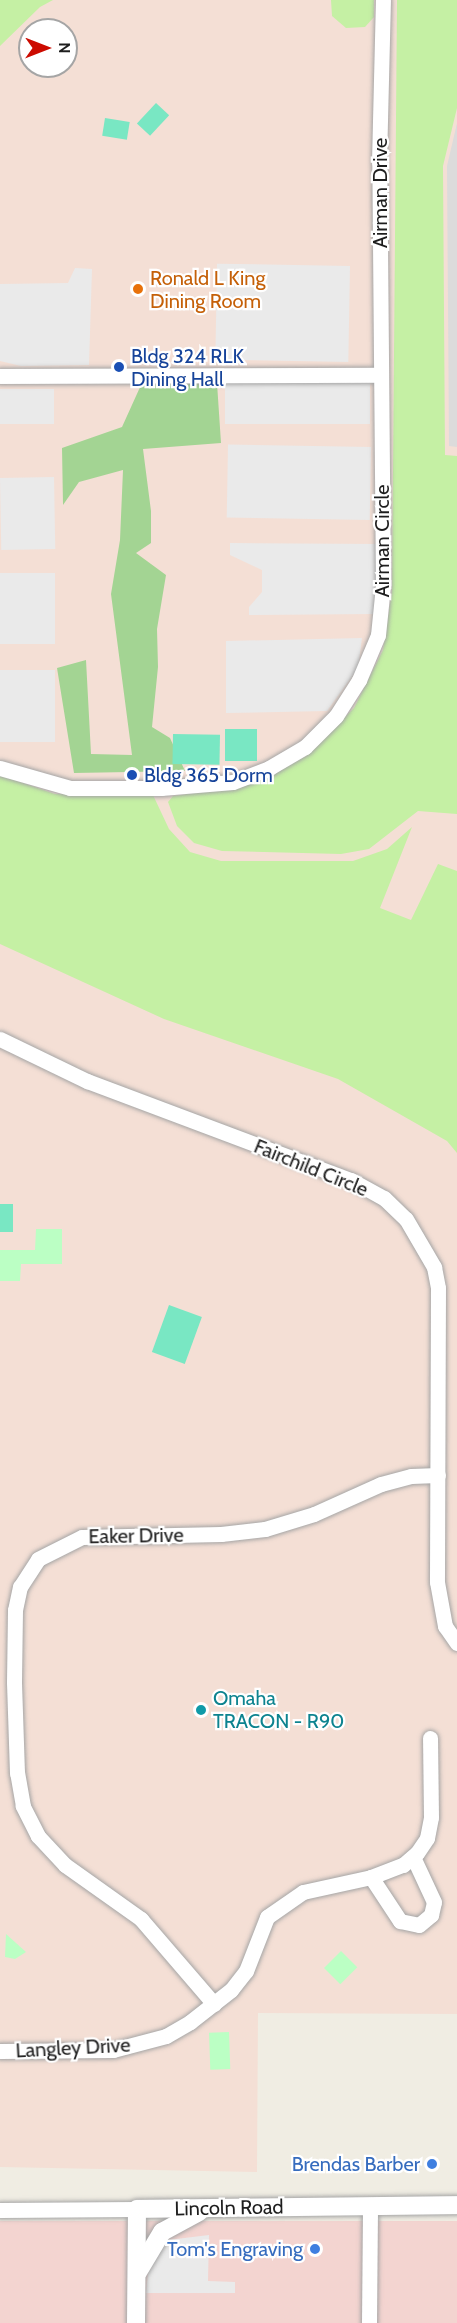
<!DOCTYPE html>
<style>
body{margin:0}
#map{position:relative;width:457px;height:2323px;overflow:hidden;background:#f0ede3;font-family:Cabin,sans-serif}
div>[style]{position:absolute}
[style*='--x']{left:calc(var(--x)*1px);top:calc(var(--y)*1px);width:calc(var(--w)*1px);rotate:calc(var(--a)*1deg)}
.residential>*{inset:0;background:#dcdbdb}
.commercial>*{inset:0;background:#f3d4d0;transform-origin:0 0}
.military>*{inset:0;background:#f4dfd5}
.grass>*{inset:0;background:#c5f0a4}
.forest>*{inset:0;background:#a3d493}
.park>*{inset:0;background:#bbffc4;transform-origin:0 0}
.pitch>*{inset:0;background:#79e7c3;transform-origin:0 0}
.parking>*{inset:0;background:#eaeaea;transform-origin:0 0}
.roads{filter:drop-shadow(0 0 2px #a5a5a5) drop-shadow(0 0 2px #a5a5a5)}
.minor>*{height:15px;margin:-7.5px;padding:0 7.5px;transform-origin:7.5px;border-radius:7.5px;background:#fff}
.tertiary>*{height:18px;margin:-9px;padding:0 9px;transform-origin:9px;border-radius:9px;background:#fff}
.dots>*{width:16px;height:16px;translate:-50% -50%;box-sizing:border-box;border:3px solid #fff;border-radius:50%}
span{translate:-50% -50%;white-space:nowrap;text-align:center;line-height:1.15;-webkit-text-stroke:4.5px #fff;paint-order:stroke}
.street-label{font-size:20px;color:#1e1e1e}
.food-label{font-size:20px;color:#c56008}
.left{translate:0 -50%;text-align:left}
.transit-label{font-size:20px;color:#164399}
.culture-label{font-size:20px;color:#0d838f}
.shop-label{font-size:20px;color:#366cbe}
.right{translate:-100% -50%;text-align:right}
.north{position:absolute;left:18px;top:18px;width:60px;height:60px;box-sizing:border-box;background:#fff;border:2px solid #a5a5a5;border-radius:50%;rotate:90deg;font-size:16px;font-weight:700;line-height:24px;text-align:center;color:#1e1e1e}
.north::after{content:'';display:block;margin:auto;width:21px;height:27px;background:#cc0b00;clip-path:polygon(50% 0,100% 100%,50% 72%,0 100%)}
</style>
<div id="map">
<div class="residential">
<div style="clip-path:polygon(457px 121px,457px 454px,447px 454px,446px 167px)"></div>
</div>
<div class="commercial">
<div style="left:0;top:2221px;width:457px;height:102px"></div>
</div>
<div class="military">
<div style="clip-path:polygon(evenodd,0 0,457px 0,457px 123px,447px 166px,449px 446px,457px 447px,457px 2014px,258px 2013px,257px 2172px,0 2167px,0 0,30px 30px,66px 30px,66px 66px,30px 66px,30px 30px)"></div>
</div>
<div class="grass">
<div style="clip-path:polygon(0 0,53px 0,40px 7px,0 46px)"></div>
<div style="clip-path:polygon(331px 0,374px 0,374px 17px,365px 27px,346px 28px,332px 16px)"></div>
<div style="clip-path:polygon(397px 0,457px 0,457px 108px,443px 166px,445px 455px,457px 456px,457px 814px,418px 811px,369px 849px,341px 854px,222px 851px,194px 843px,177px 826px,168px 802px,173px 796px,244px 786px,306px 756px,354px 708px,383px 650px,392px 591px)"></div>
<div style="clip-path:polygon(0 775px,55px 794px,153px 795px,169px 829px,190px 852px,221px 861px,353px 861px,387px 849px,412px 827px,380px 908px,411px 920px,438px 864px,457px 871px,457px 1153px,447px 1141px,338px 1079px,164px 1019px,0 944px)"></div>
</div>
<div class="forest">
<div style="clip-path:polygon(217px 383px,221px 443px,143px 449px,151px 511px,151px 543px,136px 553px,166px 575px,157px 629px,158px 667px,152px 727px,170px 738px,185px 771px,74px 773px,57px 668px,86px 660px,91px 754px,132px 755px,111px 594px,120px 540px,123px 470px,79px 482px,63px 505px,62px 448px,122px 427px,141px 385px)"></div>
</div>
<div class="park">
<div style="clip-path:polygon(36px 1229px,62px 1229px,62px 1264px,21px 1264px,20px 1281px,0 1281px,0 1250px,35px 1250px)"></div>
<div style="clip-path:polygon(6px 1934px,26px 1952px,15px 1959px,5px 1957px)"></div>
<div style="left:341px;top:1951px;width:23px;height:24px;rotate:45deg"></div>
<div style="left:229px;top:2032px;width:37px;height:20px;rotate:88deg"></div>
</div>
<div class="pitch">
<div style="left:156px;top:103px;width:18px;height:28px;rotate:43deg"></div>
<div style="left:105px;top:118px;width:25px;height:18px;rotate:9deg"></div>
<div style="left:225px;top:729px;width:32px;height:32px"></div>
<div style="left:173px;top:734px;width:47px;height:30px;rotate:1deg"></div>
<div style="left:0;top:1204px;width:13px;height:28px"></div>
<div style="left:169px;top:1305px;width:35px;height:50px;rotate:20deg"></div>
</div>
<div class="parking">
<div style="left:350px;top:266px;width:96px;height:133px;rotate:91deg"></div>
<div style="clip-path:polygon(75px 268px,92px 269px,89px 365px,21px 366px,0 361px,0 284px,68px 283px)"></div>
<div style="left:225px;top:382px;width:145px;height:42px"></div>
<div style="left:54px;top:389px;width:35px;height:54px;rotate:90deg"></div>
<div style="left:371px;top:447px;width:73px;height:143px;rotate:91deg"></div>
<div style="left:54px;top:477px;width:72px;height:54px;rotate:89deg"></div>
<div style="clip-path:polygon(230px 543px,378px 544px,374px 614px,249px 615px,249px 607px,262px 592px,262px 570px,230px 555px)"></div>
<div style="left:0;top:573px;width:55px;height:71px"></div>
<div style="clip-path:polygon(362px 638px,358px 668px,327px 711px,226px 713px,226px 641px)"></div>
<div style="left:0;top:670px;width:55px;height:72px"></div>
<div style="clip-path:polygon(209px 2235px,208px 2281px,235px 2282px,235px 2293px,146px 2293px,149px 2265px,168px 2240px)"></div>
</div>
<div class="roads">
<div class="minor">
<div style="--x:0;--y:376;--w:380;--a:-0.2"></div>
<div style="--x:0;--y:768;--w:73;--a:15.9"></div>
<div style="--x:70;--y:788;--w:91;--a:0"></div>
<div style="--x:161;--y:788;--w:72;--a:-4.8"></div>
<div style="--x:233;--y:782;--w:39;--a:-21"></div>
<div style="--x:269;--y:768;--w:42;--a:-30.3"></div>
<div style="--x:305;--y:747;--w:44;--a:-45"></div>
<div style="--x:336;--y:716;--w:43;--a:-57.4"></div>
<div style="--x:359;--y:680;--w:49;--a:-67.1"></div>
<div style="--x:378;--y:635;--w:49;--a:-84.2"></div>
<div style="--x:383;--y:586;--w:424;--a:-90.5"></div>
<div style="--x:379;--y:162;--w:162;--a:-88.6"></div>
<div style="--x:0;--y:1039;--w:97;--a:25.8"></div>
<div style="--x:87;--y:1081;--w:282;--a:20.6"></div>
<div style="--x:351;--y:1180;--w:38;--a:29"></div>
<div style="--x:384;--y:1198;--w:30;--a:44"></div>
<div style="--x:406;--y:1219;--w:56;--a:59.7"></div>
<div style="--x:434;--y:1267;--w:21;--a:79"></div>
<div style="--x:438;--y:1288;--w:294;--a:90.2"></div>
<div style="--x:437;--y:1582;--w:45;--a:79.7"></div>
<div style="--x:445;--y:1626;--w:21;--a:55"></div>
<div style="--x:371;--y:1877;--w:53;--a:56.6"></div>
<div style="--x:400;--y:1921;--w:19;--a:12"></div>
<div style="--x:419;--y:1925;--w:16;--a:-40"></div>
<div style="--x:431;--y:1915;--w:13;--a:-77"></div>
<div style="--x:434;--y:1902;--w:50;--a:-115"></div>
<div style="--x:214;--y:2004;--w:112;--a:-130.7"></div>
<div style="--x:141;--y:1919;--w:93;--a:-144.6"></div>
<div style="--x:65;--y:1865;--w:40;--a:-133"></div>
<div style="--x:38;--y:1836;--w:34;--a:-117"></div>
<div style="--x:23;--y:1806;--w:34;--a:-100"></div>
<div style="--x:17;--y:1773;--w:91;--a:-91.9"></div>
<div style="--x:14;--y:1682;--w:72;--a:-89.2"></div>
<div style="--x:15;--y:1610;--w:24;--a:-78"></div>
<div style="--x:20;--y:1587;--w:33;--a:-57"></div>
<div style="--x:38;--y:1559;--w:49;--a:-26.6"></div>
<div style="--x:82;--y:1537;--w:139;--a:-1.2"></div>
<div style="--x:221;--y:1534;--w:44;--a:-6.5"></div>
<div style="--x:265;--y:1529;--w:51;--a:-17"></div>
<div style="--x:314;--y:1514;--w:73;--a:-24.1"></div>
<div style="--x:381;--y:1484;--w:31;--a:-15"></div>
<div style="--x:411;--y:1476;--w:27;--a:-2"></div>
<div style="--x:0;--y:2051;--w:113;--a:-0.5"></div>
<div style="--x:113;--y:2050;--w:55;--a:-14.8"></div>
<div style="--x:166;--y:2036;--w:28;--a:-30"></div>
<div style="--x:190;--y:2022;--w:52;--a:-38"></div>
<div style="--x:231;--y:1990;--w:24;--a:-52"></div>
<div style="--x:246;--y:1971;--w:58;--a:-68.7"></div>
<div style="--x:267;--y:1917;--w:44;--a:-34.8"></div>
<div style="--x:303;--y:1892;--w:70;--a:-12.4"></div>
<div style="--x:371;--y:1877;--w:34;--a:-21"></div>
<div style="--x:403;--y:1865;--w:18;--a:-41"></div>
<div style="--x:417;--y:1853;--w:18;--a:-56"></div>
<div style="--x:427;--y:1838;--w:21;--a:-79"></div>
<div style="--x:431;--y:1817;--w:79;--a:-90.7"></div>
<div style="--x:0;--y:2210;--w:137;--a:-0.4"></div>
<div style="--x:369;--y:2323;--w:117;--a:-89.5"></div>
</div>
<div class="tertiary">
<div style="--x:138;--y:2272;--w:47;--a:-59"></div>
<div style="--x:162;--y:2232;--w:42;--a:-28.4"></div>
<div style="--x:136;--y:2323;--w:114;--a:-89.5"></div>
<div style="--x:137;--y:2209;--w:320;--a:-0.7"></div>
</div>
</div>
<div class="dots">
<div style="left:138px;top:289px;background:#e8710a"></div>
<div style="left:119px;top:367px;background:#1a4fb4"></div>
<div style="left:132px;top:775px;background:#1a4fb4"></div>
<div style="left:201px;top:1710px;background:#0f9aa8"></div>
<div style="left:432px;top:2164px;background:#3f7fe0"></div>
<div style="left:315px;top:2249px;background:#3f7fe0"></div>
</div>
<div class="street-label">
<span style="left:380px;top:193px;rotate:-90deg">Airman Drive</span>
<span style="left:382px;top:541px;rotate:-90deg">Airman Circle</span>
<span style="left:311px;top:1168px;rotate:22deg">Fairchild Circle</span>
<span style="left:136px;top:1536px;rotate:-1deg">Eaker Drive</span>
<span style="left:73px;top:2048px;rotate:-3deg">Langley Drive</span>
<span style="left:229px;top:2208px;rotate:-1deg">Lincoln Road</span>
</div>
<div class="food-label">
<span class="left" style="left:150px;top:290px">Ronald L King<br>Dining Room</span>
</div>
<div class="transit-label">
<span class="left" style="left:131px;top:368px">Bldg 324 RLK<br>Dining Hall</span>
<span class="left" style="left:144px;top:775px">Bldg 365 Dorm</span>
</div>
<div class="culture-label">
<span class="left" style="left:213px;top:1710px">Omaha<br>TRACON - R90</span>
</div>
<div class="shop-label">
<span class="right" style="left:420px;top:2164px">Brendas Barber</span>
<span class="right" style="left:303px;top:2249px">Tom's Engraving</span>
</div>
<div class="north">N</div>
</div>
